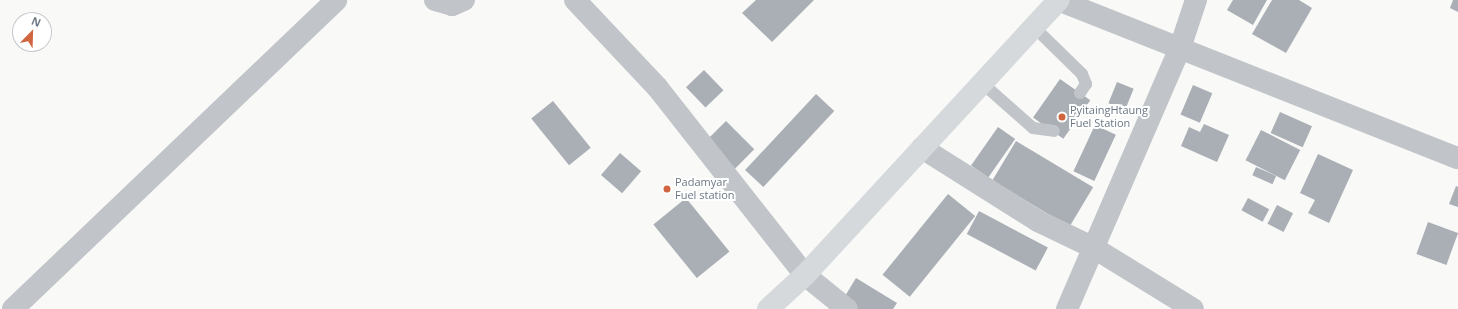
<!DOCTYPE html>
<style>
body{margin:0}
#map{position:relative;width:1458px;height:309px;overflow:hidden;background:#f9f9f7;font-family:"Open Sans",sans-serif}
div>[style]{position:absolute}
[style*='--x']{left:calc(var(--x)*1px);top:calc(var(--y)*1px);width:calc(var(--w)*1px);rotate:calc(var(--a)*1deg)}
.building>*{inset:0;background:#a9afb5;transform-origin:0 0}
.lane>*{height:12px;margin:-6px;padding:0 6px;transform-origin:6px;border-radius:6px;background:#c1c4c8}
.street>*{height:22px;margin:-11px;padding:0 11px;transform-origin:11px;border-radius:11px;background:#c1c4c8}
.primary>*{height:22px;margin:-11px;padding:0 11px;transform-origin:11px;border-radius:11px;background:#d5d9dc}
.dots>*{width:11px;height:11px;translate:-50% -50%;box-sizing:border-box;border:2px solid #fff;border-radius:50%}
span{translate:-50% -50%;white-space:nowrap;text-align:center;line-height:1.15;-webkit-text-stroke:4px #fff;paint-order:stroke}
.poi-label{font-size:11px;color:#6b7884}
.left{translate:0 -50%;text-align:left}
.north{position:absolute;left:12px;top:12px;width:40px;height:40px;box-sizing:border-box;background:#fff;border:1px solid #c4c9ce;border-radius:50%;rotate:23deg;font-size:11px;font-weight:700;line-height:16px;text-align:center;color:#6b7884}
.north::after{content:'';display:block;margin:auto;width:14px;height:18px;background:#d06540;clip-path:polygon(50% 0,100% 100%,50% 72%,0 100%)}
</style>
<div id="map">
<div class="building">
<div style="clip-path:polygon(756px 0,814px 0,772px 42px,742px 13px)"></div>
<div style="clip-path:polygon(1233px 0,1267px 0,1253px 25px,1227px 10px)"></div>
<div style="clip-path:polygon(1272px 0,1299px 0,1312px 8px,1286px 53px,1252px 34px)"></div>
<div style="clip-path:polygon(1453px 0,1458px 0,1458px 12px,1450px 8px)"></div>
<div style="left:704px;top:70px;width:28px;height:25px;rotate:46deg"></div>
<div style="left:1060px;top:79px;width:37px;height:47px;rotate:35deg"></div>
<div style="left:1117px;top:82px;width:18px;height:23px;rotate:22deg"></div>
<div style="left:1193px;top:85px;width:21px;height:32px;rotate:23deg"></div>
<div style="left:816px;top:94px;width:25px;height:104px;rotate:43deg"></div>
<div style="left:553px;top:101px;width:60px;height:28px;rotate:51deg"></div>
<div style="left:1280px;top:112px;width:35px;height:23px;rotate:24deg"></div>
<div style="left:726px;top:121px;width:40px;height:27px;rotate:45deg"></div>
<div style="clip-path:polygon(1204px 124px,1229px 135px,1217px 162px,1181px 146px,1189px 127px,1200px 132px)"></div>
<div style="left:1095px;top:125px;width:23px;height:51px;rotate:25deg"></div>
<div style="left:998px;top:127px;width:21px;height:47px;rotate:35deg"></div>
<div style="left:1261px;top:130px;width:44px;height:34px;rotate:27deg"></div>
<div style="left:1016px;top:141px;width:90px;height:46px;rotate:31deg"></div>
<div style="left:620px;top:153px;width:28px;height:29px;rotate:41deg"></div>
<div style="clip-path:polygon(1318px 154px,1353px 170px,1329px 223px,1308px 213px,1315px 200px,1300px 193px)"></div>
<div style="left:1256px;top:167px;width:22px;height:9px;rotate:24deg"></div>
<div style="clip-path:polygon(1456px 186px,1458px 187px,1458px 207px,1449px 204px)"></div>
<div style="left:948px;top:194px;width:35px;height:104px;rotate:39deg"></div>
<div style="left:686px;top:198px;width:69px;height:42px;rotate:51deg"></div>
<div style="left:1248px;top:198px;width:24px;height:14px;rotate:28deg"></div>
<div style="left:1277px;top:205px;width:18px;height:21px;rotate:27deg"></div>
<div style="left:979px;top:211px;width:78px;height:26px;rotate:28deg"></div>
<div style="left:1428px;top:222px;width:32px;height:34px;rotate:20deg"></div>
<div style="clip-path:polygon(856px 278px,897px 303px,893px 309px,855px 309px,842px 301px)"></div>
</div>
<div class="lane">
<div style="--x:1034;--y:27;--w:67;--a:44.4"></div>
<div style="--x:1082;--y:74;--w:11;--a:68"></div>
<div style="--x:1086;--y:84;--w:11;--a:124"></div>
<div style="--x:982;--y:83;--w:68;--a:41.4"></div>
<div style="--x:1033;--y:128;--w:21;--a:8"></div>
</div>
<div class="street">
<div style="--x:435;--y:0;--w:18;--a:16"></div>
<div style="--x:452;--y:5;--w:13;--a:-23"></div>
<div style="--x:575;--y:0;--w:120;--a:46.7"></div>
<div style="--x:657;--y:87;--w:239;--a:51.8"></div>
<div style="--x:805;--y:275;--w:54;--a:39"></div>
<div style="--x:1058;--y:0;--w:430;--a:21.6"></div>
<div style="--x:922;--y:148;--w:137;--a:32.2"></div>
<div style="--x:1038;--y:221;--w:62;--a:25.7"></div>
<div style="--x:1094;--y:248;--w:116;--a:31.6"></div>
<div style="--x:13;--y:309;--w:447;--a:-43.7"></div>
<div style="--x:1067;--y:309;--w:284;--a:-66.6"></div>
<div style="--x:1180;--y:48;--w:51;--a:-71.6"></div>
</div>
<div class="primary">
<div style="--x:768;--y:309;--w:50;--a:-42.6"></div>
<div style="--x:805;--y:275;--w:374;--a:-47.3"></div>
</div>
<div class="dots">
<div style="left:1062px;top:117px;background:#d06540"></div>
<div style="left:667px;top:189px;background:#d06540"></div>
</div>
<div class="poi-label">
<span class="left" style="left:1070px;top:117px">PyitaingHtaung<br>Fuel Station</span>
<span class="left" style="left:675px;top:189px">Padamyar<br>Fuel station</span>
</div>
<div class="north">N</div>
</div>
